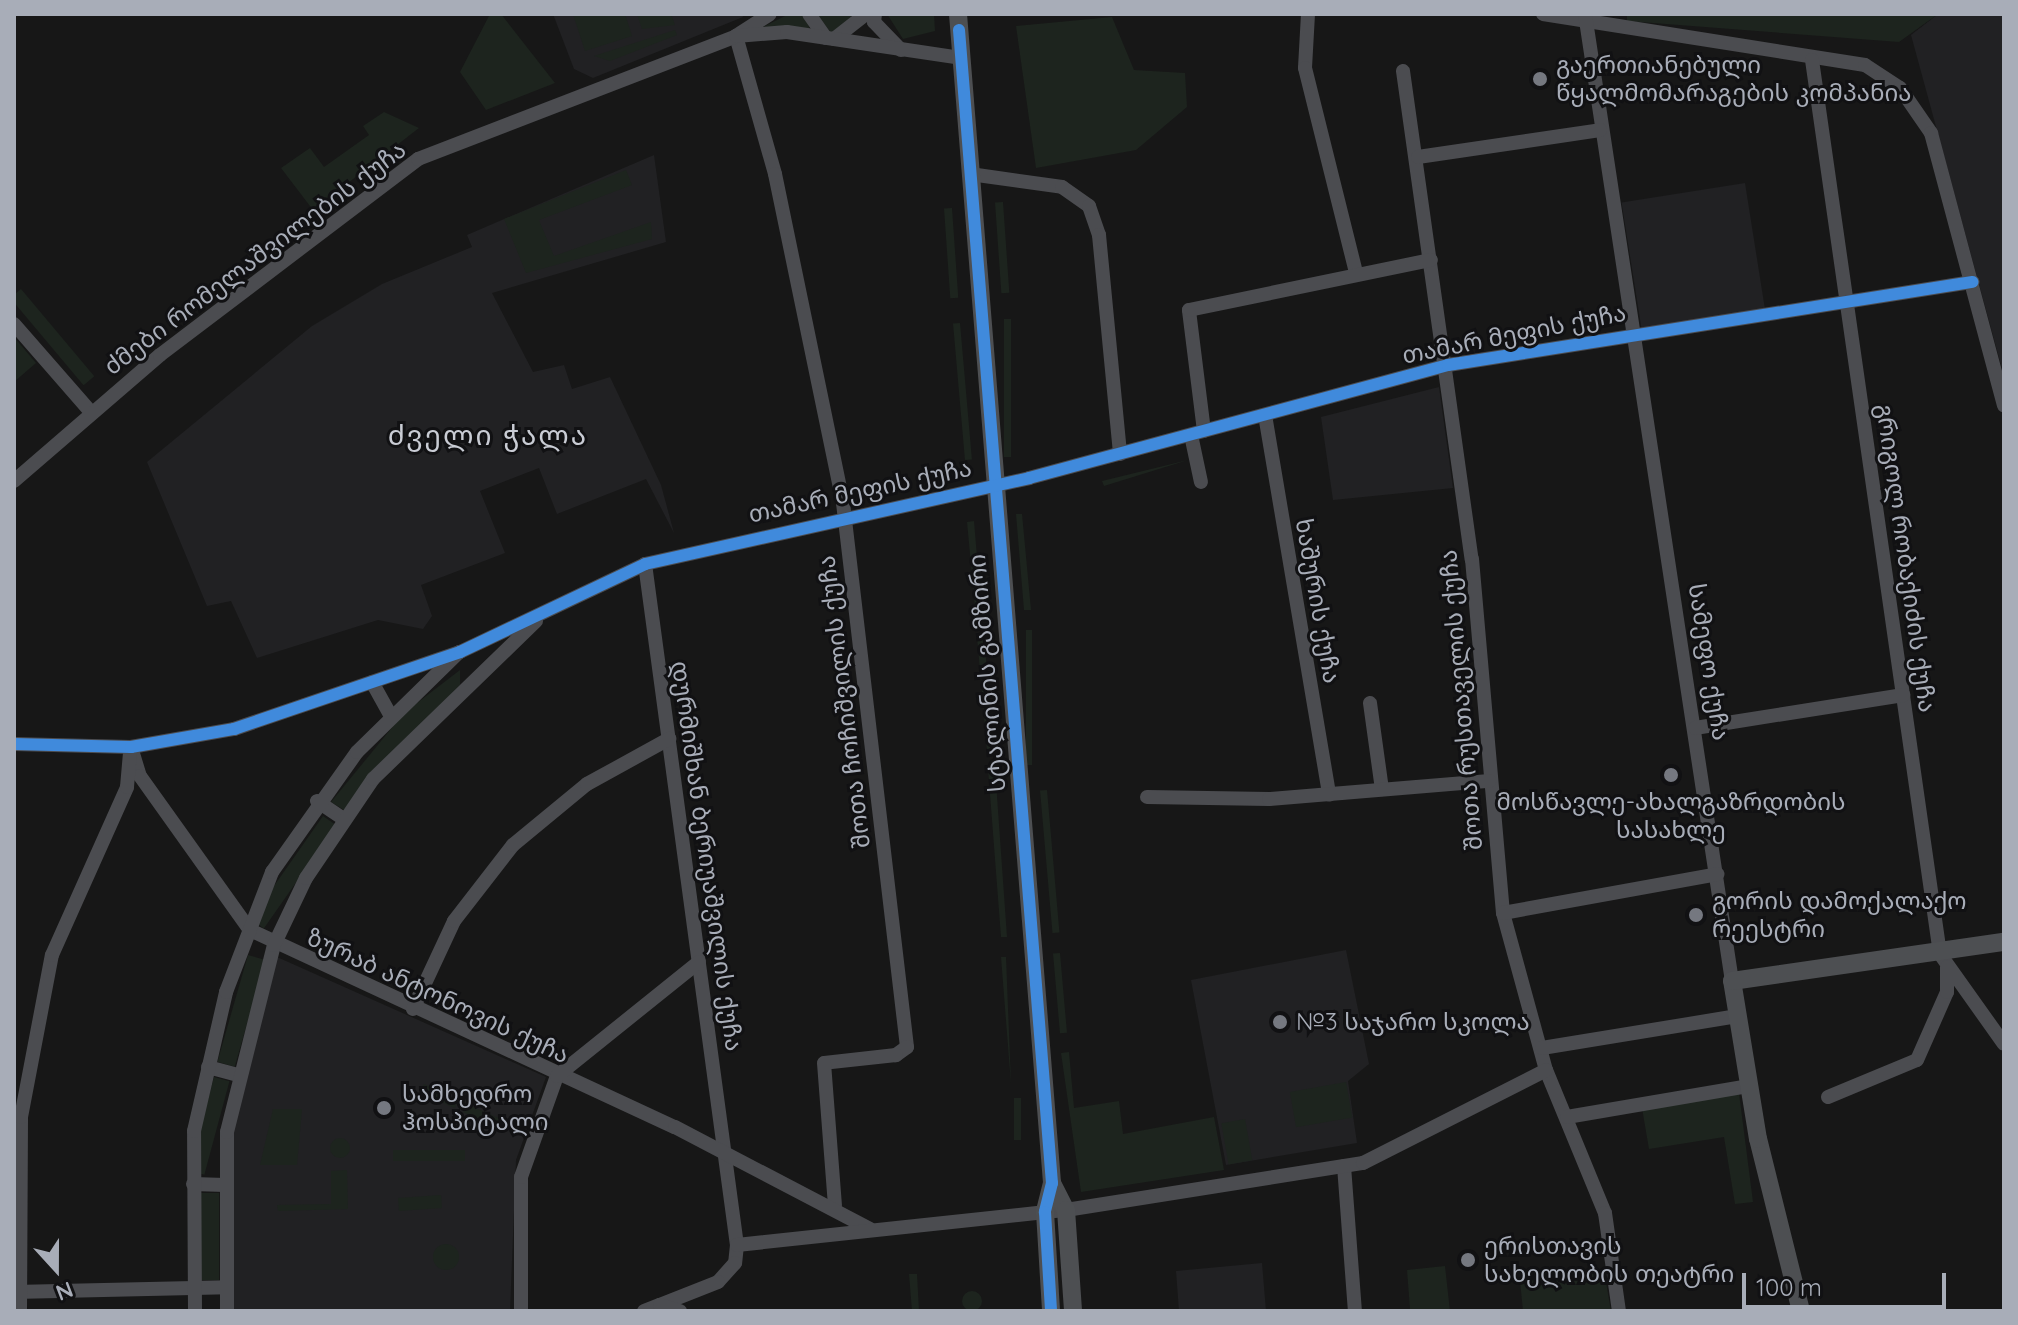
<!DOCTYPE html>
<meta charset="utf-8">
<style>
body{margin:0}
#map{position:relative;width:2018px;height:1325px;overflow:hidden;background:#171717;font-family:Quicksand,"Noto Sans Georgian",sans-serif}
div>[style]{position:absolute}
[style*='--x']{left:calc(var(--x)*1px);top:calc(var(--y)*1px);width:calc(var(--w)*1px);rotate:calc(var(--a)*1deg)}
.built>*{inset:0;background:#212123;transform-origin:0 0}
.green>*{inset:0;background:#1d241e;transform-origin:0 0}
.round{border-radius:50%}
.minor>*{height:14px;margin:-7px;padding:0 7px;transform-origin:7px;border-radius:7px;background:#4b4c50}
.major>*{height:18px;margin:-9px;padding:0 9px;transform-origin:9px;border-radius:9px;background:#4d4f52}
.cycleway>*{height:12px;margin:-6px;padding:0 6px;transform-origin:6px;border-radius:6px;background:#408adc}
.dots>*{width:22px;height:22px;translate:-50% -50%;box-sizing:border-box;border:4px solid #111113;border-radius:50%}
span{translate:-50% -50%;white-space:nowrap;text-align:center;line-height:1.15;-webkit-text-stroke:6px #111113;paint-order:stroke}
.poi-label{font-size:24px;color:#a8adb8}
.left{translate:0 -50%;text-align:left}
.street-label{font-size:24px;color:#a8adb8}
.quarter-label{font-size:28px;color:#c9ccd4;letter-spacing:2px}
.frame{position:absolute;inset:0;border:16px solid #a8adb8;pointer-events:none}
.north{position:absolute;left:16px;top:1229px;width:80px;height:80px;-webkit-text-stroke:6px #111113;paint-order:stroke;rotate:159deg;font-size:22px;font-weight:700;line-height:32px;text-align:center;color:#a8adb8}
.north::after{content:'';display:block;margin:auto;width:28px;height:36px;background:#a8adb8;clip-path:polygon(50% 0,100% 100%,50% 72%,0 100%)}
.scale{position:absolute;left:1742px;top:1273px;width:204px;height:36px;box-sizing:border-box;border:4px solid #a8adb8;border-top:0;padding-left:10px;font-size:24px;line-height:28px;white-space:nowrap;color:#a8adb8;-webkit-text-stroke:6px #111113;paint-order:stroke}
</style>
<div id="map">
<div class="built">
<div style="clip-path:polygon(553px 14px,742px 14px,743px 17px,593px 78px,574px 69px)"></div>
<div style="clip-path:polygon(1938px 14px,2004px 14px,2004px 376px,1911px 35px)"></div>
<div style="clip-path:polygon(654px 155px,666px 242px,492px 293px,533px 372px,564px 365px,572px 389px,610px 377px,661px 485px,674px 533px,646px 479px,557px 514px,539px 468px,480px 491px,505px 553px,421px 585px,432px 616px,423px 629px,378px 620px,257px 658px,231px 601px,207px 606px,147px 462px,312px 326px,382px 284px,472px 247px,467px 235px)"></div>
<div style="left:1745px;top:183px;width:128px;height:125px;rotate:81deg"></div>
<div style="clip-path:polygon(1439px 387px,1453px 488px,1333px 500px,1321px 417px)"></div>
<div style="clip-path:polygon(1346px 950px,1369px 1064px,1348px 1081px,1357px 1143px,1226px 1165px,1191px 980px)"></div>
<div style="clip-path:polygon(277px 957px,546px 1077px,516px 1160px,510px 1311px,229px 1311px,228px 1138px)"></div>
<div style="clip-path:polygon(1262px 1263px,1266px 1311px,1179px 1311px,1176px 1271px)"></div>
</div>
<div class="green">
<div style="clip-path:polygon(490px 14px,501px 14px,555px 83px,486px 110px,460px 72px)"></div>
<div style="clip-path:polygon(573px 14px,625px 14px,632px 36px,585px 51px)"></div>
<div style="clip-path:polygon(637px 14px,671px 14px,675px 25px,642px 29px)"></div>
<div style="clip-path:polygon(789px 14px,806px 14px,810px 31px,761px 28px)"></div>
<div style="clip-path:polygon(817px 14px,851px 14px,851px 18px,831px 33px)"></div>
<div style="clip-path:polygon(887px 14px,934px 14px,935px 31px,903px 39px)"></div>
<div style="clip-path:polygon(1627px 14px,1938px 14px,1899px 42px,1627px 21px)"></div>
<div style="clip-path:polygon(1112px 17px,1134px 70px,1185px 73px,1187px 107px,1136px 150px,1036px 168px,1016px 26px)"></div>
<div style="clip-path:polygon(675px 30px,677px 35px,610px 61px,594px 56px)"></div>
<div style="clip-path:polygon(384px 112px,419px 128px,313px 210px,281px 168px,310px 148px,324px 167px,369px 135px,363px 126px)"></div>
<div style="clip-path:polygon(626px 170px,632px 185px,539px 220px,554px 256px,651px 222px,652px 239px,526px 273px,504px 219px)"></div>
<div style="left:1003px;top:202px;width:91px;height:8px;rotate:86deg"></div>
<div style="left:952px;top:208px;width:90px;height:8px;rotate:86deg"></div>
<div style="left:21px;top:289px;width:114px;height:14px;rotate:50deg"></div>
<div style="left:1004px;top:319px;width:7px;height:138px"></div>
<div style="left:960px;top:323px;width:137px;height:7px;rotate:85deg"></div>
<div style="clip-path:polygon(14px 337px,36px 363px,14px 382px)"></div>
<div style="clip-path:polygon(1188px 460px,1104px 486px,1102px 481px)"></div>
<div style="clip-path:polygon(1016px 514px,1022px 514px,1031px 610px,1024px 610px)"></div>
<div style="clip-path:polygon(974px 521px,982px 617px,976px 618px,967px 522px)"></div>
<div style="left:1026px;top:630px;width:6px;height:135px"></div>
<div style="left:984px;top:636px;width:113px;height:7px;rotate:85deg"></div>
<div style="clip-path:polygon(460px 670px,460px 685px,344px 810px,331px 802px,404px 713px)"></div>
<div style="clip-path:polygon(988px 768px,995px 768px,1007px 937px,1001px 937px)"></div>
<div style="left:1047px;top:790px;width:143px;height:7px;rotate:85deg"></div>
<div style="left:323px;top:816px;width:16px;height:126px;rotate:35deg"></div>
<div style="left:1060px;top:953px;width:80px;height:7px;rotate:85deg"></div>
<div style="left:248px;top:955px;width:18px;height:111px;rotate:16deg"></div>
<div style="clip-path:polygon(1001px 957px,1006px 957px,1011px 1084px)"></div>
<div style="clip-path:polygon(1069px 1052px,1074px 1108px,1119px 1101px,1123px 1134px,1214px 1117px,1224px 1170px,1081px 1192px,1061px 1053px)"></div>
<div style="left:214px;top:1077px;width:16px;height:97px;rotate:15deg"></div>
<div style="left:1346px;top:1082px;width:36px;height:57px;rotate:80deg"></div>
<div style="left:424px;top:1084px;width:38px;height:9px;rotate:25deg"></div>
<div style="clip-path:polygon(1739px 1093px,1753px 1202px,1735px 1204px,1724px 1137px,1649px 1149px,1642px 1108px)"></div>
<div style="left:1014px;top:1098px;width:7px;height:42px"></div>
<div style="left:467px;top:1104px;width:39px;height:9px;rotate:24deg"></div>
<div style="clip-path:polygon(273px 1109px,302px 1109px,297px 1165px,260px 1165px)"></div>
<div style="left:1245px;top:1119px;width:42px;height:24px;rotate:80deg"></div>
<div class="round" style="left:330px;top:1138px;width:20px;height:20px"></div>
<div style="left:465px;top:1150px;width:11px;height:72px;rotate:90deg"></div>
<div style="clip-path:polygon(347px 1170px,348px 1209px,278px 1211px,277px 1205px,331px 1204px,331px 1171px)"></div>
<div style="left:199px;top:1193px;width:20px;height:87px"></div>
<div style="left:441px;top:1195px;width:13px;height:43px;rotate:86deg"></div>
<div class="round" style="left:433px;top:1244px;width:26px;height:26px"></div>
<div style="clip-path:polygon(1445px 1266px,1450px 1311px,1391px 1311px,1410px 1309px,1407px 1270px)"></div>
<div style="clip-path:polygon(1604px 1271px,1611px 1311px,1523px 1311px,1520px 1281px)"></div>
<div style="clip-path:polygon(909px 1274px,917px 1274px,919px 1311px,912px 1311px)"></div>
<div class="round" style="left:962px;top:1291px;width:20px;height:20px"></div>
</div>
<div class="minor">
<div style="--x:809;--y:14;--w:29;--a:55"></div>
<div style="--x:875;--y:14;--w:8;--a:97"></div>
<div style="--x:874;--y:22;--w:39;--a:46"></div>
<div style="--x:1308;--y:14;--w:54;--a:93.2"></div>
<div style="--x:1305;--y:68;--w:211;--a:76"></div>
<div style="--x:1543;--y:14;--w:326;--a:9"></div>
<div style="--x:1865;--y:65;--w:42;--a:33.3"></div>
<div style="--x:1900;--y:88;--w:55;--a:55.4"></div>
<div style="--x:1931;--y:133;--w:282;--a:75"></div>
<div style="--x:1585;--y:14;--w:978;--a:81.36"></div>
<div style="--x:736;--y:36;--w:143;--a:74.2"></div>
<div style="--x:775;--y:174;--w:336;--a:78.3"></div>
<div style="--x:843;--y:503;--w:548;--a:83.29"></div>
<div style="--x:907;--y:1047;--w:14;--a:144"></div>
<div style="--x:896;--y:1055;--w:72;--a:173.7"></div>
<div style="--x:824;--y:1063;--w:143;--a:85.6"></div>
<div style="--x:736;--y:36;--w:40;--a:-32.9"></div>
<div style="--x:834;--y:39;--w:41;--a:-38"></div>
<div style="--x:1812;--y:60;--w:903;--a:81.85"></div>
<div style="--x:1940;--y:954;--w:110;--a:54.6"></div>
<div style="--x:1403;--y:71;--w:493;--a:82"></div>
<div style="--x:1472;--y:559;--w:355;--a:85"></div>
<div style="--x:1503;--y:913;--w:163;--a:74.7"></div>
<div style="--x:1546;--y:1070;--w:155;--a:67.6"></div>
<div style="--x:1605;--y:1213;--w:99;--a:81.9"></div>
<div style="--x:1418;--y:157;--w:184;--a:-8.4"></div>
<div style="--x:970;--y:174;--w:93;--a:8"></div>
<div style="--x:1062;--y:187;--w:33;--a:35"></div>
<div style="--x:1089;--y:206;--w:31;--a:71"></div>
<div style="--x:1099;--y:235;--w:220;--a:84.5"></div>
<div style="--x:14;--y:324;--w:116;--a:48.9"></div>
<div style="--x:1265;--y:415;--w:385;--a:80.4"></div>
<div style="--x:1204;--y:431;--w:122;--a:-97.1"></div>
<div style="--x:1189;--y:310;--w:247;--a:-11.7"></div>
<div style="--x:1191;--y:435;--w:48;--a:78"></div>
<div style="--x:14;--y:481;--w:193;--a:-40.8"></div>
<div style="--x:160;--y:355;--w:324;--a:-37.2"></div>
<div style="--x:418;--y:159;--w:341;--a:-21.1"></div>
<div style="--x:736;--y:36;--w:51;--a:-4.5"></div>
<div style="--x:787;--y:32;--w:177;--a:8.5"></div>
<div style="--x:645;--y:564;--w:687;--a:82.31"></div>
<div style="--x:737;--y:1245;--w:18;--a:96"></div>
<div style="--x:735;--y:1263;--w:25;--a:132"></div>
<div style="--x:718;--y:1282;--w:62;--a:158.4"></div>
<div style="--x:372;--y:682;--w:38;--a:61"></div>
<div style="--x:1370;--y:703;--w:87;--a:82.1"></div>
<div style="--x:1695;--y:728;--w:211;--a:-9"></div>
<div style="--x:14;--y:744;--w:117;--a:1.5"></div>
<div style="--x:131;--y:747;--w:105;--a:-9.9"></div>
<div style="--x:234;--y:729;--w:239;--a:-18.8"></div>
<div style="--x:460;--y:652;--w:205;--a:-25.4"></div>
<div style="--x:645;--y:564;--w:394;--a:-12.6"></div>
<div style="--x:1029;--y:478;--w:434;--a:-15.1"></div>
<div style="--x:1448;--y:365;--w:531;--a:-9"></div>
<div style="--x:131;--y:747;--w:30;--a:73"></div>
<div style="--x:140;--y:776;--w:189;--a:54.5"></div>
<div style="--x:250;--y:930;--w:468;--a:24.9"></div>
<div style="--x:675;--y:1127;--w:220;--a:27.6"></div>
<div style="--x:1147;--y:797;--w:122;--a:0.9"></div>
<div style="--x:1269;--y:799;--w:221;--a:-4.7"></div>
<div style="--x:317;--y:801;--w:30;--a:34"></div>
<div style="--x:1503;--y:913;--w:218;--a:-10.3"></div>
<div style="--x:413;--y:1009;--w:97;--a:-65"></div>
<div style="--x:454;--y:921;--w:96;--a:-52.2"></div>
<div style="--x:513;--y:845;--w:96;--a:-39.5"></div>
<div style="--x:587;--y:784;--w:94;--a:-28.8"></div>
<div style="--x:1542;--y:1048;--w:198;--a:-9.3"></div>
<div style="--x:208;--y:1067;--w:31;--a:15"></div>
<div style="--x:1828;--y:1097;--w:96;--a:-22.6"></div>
<div style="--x:1917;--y:1060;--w:74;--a:-66.2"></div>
<div style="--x:1947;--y:992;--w:25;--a:-90"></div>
<div style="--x:1567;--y:1117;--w:185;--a:-9.7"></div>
<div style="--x:1344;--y:1166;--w:145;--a:85.7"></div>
<div style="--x:193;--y:1184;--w:32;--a:2"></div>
<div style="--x:737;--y:1245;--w:331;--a:-6.1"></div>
<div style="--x:1066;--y:1210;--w:301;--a:-9"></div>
<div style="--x:1363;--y:1163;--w:205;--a:-26.9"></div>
<div style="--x:14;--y:1292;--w:213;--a:-1.3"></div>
<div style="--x:20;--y:1311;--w:194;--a:-89.7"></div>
<div style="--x:21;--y:1117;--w:165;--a:-79.2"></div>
<div style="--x:52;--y:955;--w:184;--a:-65.9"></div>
<div style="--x:127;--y:787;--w:32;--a:-85"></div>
<div style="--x:195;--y:1311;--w:180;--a:-90.3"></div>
<div style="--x:194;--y:1131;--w:143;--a:-77"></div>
<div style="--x:226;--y:992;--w:129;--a:-69"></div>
<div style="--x:272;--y:872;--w:147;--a:-54.7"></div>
<div style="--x:357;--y:752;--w:143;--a:-44.4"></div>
<div style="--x:227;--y:1311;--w:179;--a:-90"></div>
<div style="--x:227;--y:1132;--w:193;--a:-75.9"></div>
<div style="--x:274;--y:945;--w:74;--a:-64.5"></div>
<div style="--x:306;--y:878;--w:120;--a:-55.9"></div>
<div style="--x:373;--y:779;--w:227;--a:-44.1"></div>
<div style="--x:521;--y:1311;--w:134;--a:-90"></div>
<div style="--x:521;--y:1177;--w:107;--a:-70.4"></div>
<div style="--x:557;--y:1076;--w:182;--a:-38.8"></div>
<div style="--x:644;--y:1311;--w:17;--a:-21"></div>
<div style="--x:660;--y:1305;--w:21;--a:17"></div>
</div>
<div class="major">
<div style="--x:958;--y:14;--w:1173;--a:85.4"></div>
<div style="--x:1052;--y:1183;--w:30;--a:104"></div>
<div style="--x:1045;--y:1212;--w:99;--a:86.5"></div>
<div style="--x:1052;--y:1183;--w:30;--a:63"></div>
<div style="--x:1066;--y:1210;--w:101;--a:86"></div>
<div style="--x:1801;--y:1311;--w:177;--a:-104"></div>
<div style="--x:1758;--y:1139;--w:160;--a:-99.3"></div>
<div style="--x:1732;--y:981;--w:275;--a:-8.2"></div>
</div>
<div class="cycleway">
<div style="--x:959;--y:30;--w:1157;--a:85.39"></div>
<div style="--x:1052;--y:1183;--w:30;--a:104"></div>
<div style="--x:1045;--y:1212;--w:99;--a:86.5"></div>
<div style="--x:14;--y:744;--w:117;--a:1.5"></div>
<div style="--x:131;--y:747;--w:105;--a:-9.9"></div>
<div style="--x:234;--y:729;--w:239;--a:-18.8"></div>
<div style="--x:460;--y:652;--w:205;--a:-25.4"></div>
<div style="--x:645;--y:564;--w:394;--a:-12.6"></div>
<div style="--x:1029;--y:478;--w:434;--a:-15.1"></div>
<div style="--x:1448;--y:365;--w:531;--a:-9"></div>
</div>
<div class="dots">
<div style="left:1540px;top:79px;background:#757880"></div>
<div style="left:1671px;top:775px;background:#757880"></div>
<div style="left:1696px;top:915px;background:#757880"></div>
<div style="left:1280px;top:1022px;background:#757880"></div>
<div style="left:384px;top:1108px;background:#757880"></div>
<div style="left:1468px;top:1260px;background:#757880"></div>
</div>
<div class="poi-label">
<span class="left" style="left:1556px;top:79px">გაერთიანებული<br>წყალმომარაგების კომპანია</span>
<span style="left:1671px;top:816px">მოსწავლე-ახალგაზრდობის<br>სასახლე</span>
<span class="left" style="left:1712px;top:915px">გორის დამოქალაქო<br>რეესტრი</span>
<span class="left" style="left:1296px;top:1022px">№3 საჯარო სკოლა</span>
<span class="left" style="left:402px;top:1108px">სამხედრო<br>ჰოსპიტალი</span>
<span class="left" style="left:1484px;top:1260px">ერისთავის<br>სახელობის თეატრი</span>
</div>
<div class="street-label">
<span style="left:255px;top:258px;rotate:-37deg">ძმები რომელაშვილების ქუჩა</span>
<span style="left:1514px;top:334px;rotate:-11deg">თამარ მეფის ქუჩა</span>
<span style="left:860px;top:491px;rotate:-12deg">თამარ მეფის ქუჩა</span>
<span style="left:1906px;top:558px;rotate:82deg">გრიგოლ რობაქიძის ქუჩა</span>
<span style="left:1318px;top:601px;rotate:80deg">ხაშურის ქუჩა</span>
<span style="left:1709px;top:662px;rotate:81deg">სამეფო ქუჩა</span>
<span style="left:987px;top:673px;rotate:-95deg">სტალინის გამზირი</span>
<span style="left:1461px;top:700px;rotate:-95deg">შოთა რუსთაველის ქუჩა</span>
<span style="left:844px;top:702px;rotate:-97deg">შოთა ჩოჩიშვილის ქუჩა</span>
<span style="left:707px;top:856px;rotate:82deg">დურმიშხან ბერიუაშვილის ქუჩა</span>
<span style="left:438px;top:996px;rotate:25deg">ზურაბ ანტონოვის ქუჩა</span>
</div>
<div class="quarter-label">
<span style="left:488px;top:435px">ძველი ჭალა</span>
</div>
<div class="frame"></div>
<div class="north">N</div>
<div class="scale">100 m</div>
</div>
